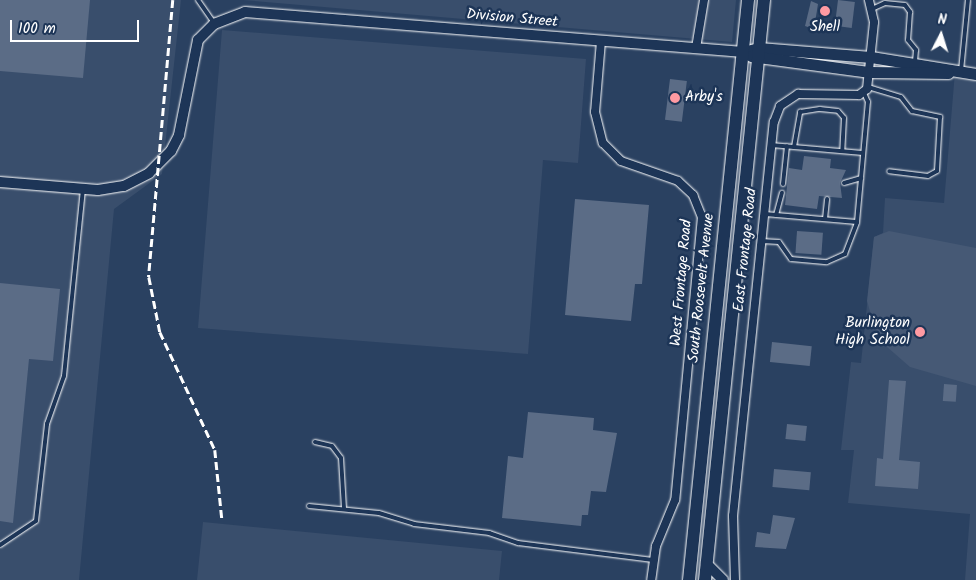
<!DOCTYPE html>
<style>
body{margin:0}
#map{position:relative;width:976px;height:580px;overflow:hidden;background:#2a4161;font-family:Kalam,sans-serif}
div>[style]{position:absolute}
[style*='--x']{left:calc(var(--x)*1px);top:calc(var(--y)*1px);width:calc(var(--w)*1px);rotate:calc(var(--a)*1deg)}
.built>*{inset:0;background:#394e6c}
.green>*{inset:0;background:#465975}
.building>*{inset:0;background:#5b6c86;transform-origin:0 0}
.roads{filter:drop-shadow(0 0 1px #fff) drop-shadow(0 0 1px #fff)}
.service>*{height:4px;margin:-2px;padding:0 2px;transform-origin:2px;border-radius:2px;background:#1d3557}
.minor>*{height:8px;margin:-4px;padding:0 4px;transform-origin:4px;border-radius:4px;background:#1d3557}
.tertiary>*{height:10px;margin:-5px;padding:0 5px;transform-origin:5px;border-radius:5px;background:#1d3557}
.secondary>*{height:11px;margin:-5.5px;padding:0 5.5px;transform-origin:5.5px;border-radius:5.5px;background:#1d3557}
.trunk>*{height:12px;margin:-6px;padding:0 6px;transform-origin:6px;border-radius:6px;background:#1d3557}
.rail>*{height:2.5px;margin-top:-1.25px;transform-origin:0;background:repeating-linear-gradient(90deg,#fff 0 8px,transparent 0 12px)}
.dots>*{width:14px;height:14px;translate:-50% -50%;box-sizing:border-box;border:2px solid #1d3557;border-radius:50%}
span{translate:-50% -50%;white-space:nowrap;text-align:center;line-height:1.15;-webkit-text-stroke:5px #1d3557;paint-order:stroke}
.street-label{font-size:15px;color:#fff}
.poi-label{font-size:15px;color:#fff}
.left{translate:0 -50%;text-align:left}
.right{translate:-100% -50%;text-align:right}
.north{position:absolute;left:916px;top:10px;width:50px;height:50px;-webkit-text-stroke:4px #1d3557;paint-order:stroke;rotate:5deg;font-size:14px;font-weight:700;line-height:20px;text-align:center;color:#fff}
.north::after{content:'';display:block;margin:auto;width:18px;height:22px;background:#fff;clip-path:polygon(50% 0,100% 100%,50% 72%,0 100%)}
.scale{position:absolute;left:10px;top:20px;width:129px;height:22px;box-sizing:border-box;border:2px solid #fff;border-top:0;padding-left:6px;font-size:15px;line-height:18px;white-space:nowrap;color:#fff;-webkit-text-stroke:4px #1d3557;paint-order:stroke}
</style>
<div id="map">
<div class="built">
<div style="clip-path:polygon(0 0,181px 0,162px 174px,114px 209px,79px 580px,0 580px)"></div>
<div style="clip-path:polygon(243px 0,736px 0,732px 42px)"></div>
<div style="clip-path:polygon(222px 30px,586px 59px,578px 163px,543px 160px,528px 354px,198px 328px)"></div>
<div style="clip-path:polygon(955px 72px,976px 74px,976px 580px,965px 580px,970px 514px,848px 503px,854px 450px,841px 450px,851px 362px,861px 363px,874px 237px,883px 233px,885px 198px,944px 203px)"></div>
<div style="clip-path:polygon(203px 522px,502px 551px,499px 580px,197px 580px)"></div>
</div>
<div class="green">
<div style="clip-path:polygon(889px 231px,976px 248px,976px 386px,910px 367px,878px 339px,867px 301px,874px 237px)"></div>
</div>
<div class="building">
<div style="clip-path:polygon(0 0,90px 0,83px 78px,0 71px)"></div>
<div style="left:838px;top:0;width:17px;height:26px;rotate:7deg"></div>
<div style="clip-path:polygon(811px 1px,818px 4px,814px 29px,805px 26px)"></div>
<div style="left:670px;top:79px;width:17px;height:41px;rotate:7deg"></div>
<div style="clip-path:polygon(804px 156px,831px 159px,830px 168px,846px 170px,840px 183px,842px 198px,819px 196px,817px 209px,785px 205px,789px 168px,802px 170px)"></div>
<div style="clip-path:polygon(575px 199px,649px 205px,642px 284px,635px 284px,631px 321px,565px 315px)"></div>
<div style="left:797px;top:231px;width:26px;height:22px;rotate:4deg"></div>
<div style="clip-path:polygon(0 283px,60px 289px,53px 361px,29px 359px,13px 523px,0 521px)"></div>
<div style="left:772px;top:342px;width:40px;height:20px;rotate:6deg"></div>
<div style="clip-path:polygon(889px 380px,906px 381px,899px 460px,920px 462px,918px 489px,875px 486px,877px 458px,883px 459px)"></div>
<div style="left:944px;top:384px;width:13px;height:17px;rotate:4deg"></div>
<div style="clip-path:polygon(528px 412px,594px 418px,593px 430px,617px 433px,606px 492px,591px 491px,588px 515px,582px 515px,581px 526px,502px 518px,508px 456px,523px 458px)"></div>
<div style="left:787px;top:424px;width:20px;height:15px;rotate:6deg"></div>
<div style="left:774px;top:469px;width:37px;height:18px;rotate:5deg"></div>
<div style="clip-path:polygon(773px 515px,795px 518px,786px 549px,755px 547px,757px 532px,770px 534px)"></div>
</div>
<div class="roads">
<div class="service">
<div style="--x:198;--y:0;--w:28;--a:55"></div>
<div style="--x:872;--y:9;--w:14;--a:-25"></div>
<div style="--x:885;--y:3;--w:20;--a:6"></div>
<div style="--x:905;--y:5;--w:9;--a:54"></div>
<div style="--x:910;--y:12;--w:28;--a:94"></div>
<div style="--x:908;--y:40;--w:13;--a:51"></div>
<div style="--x:916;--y:50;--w:12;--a:95"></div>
<div style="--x:961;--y:71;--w:71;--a:-84.4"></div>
<div style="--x:868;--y:87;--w:34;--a:17"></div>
<div style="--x:901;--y:97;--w:18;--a:52"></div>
<div style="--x:912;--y:111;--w:29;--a:12"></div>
<div style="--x:940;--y:117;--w:54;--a:93.2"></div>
<div style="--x:937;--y:171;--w:10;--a:151"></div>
<div style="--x:928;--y:176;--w:39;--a:-173"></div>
<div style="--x:771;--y:145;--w:92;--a:5"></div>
<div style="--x:794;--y:147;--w:36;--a:-80"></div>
<div style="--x:800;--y:112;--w:20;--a:-9"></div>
<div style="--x:820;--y:109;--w:18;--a:6"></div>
<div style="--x:838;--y:111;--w:9;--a:49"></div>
<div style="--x:844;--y:118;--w:33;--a:93"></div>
<div style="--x:844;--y:183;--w:18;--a:-16"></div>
<div style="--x:783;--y:184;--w:38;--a:-84"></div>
<div style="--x:765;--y:214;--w:92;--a:5"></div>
<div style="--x:857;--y:222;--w:121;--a:-84.8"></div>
<div style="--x:868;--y:102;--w:10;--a:-114"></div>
<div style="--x:776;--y:215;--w:23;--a:-75"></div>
<div style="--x:825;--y:219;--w:20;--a:-84"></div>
<div style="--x:761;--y:241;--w:18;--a:3"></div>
<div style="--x:779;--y:242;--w:21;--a:55"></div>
<div style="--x:791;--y:259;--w:36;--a:5"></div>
<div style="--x:827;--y:262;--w:20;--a:-24"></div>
<div style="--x:845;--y:254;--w:34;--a:-69"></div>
<div style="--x:315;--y:442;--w:17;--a:13"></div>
<div style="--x:332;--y:446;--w:15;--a:53"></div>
<div style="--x:341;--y:458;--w:51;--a:86.6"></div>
<div style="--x:309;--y:506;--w:70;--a:5.7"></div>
<div style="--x:379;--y:513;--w:37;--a:17"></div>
<div style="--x:414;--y:524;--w:76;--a:6.8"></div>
<div style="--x:489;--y:533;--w:31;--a:19"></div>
<div style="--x:518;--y:543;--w:136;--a:7.2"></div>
<div style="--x:0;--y:545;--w:43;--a:-33.7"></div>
<div style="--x:36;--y:521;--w:98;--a:-83.5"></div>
<div style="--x:47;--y:424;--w:51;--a:-70.5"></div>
<div style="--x:64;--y:376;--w:187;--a:-84.2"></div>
</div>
<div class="minor">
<div style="--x:601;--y:41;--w:71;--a:94.8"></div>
<div style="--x:595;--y:112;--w:32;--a:76"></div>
<div style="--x:603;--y:143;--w:25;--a:45"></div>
<div style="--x:621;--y:161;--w:60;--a:19.3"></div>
<div style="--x:678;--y:181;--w:21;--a:43"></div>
<div style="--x:693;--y:195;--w:24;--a:68"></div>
<div style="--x:702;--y:217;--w:284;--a:95.4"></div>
<div style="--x:675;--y:500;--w:50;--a:112.4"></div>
<div style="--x:656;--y:546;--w:34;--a:98"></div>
<div style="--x:696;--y:48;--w:49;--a:-80.5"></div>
<div style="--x:735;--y:580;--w:64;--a:-91.8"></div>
<div style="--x:733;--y:516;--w:396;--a:-84.1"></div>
<div style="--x:774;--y:122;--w:17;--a:-69"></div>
<div style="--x:780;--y:106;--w:22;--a:-34"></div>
<div style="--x:798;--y:94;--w:61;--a:0.9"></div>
<div style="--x:859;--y:95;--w:10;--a:-37"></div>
<div style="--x:867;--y:89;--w:67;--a:-84"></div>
<div style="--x:874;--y:22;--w:23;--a:-103"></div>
</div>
<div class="tertiary">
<div style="--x:0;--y:182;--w:98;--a:4.7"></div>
<div style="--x:98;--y:190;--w:26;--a:-9"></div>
<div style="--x:124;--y:186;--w:28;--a:-27"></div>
<div style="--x:149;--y:173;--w:31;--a:-45"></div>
<div style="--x:171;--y:151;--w:18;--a:-63"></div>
<div style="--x:179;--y:135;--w:97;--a:-78.7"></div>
<div style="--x:198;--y:40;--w:23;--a:-45"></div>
<div style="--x:214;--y:24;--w:33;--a:-21"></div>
<div style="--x:245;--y:12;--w:500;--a:4.6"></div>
<div style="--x:706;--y:563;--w:24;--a:45"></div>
</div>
<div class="secondary">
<div style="--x:743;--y:52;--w:16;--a:-14"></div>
<div style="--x:759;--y:48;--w:112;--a:4.6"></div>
<div style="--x:871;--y:57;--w:106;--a:9.2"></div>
<div style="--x:751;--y:56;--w:120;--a:7.7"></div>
<div style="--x:870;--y:72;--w:78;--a:0.7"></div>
</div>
<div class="trunk">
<div style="--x:689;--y:580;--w:583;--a:-84.19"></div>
<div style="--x:705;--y:580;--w:583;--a:-84.19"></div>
</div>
</div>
<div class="rail">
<div style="--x:173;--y:0;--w:278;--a:95"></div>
<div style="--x:149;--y:277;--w:56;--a:78.7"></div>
<div style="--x:160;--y:332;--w:130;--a:65"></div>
<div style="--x:215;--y:450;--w:69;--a:84.2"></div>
</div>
<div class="dots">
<div style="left:825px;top:11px;background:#ff9aa2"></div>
<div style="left:675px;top:98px;background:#ff9aa2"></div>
<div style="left:920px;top:332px;background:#ff9aa2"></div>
</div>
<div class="street-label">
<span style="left:512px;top:19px;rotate:5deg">Division Street</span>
<span style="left:746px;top:250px;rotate:-84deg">East Frontage Road</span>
<span style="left:682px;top:283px;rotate:-85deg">West Frontage Road</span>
<span style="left:702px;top:288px;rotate:-84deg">South Roosevelt Avenue</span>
</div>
<div class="poi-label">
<span style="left:825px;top:28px">Shell</span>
<span class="left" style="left:685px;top:98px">Arby's</span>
<span class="right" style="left:910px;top:332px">Burlington<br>High School</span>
</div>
<div class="north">N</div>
<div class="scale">100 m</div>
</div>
